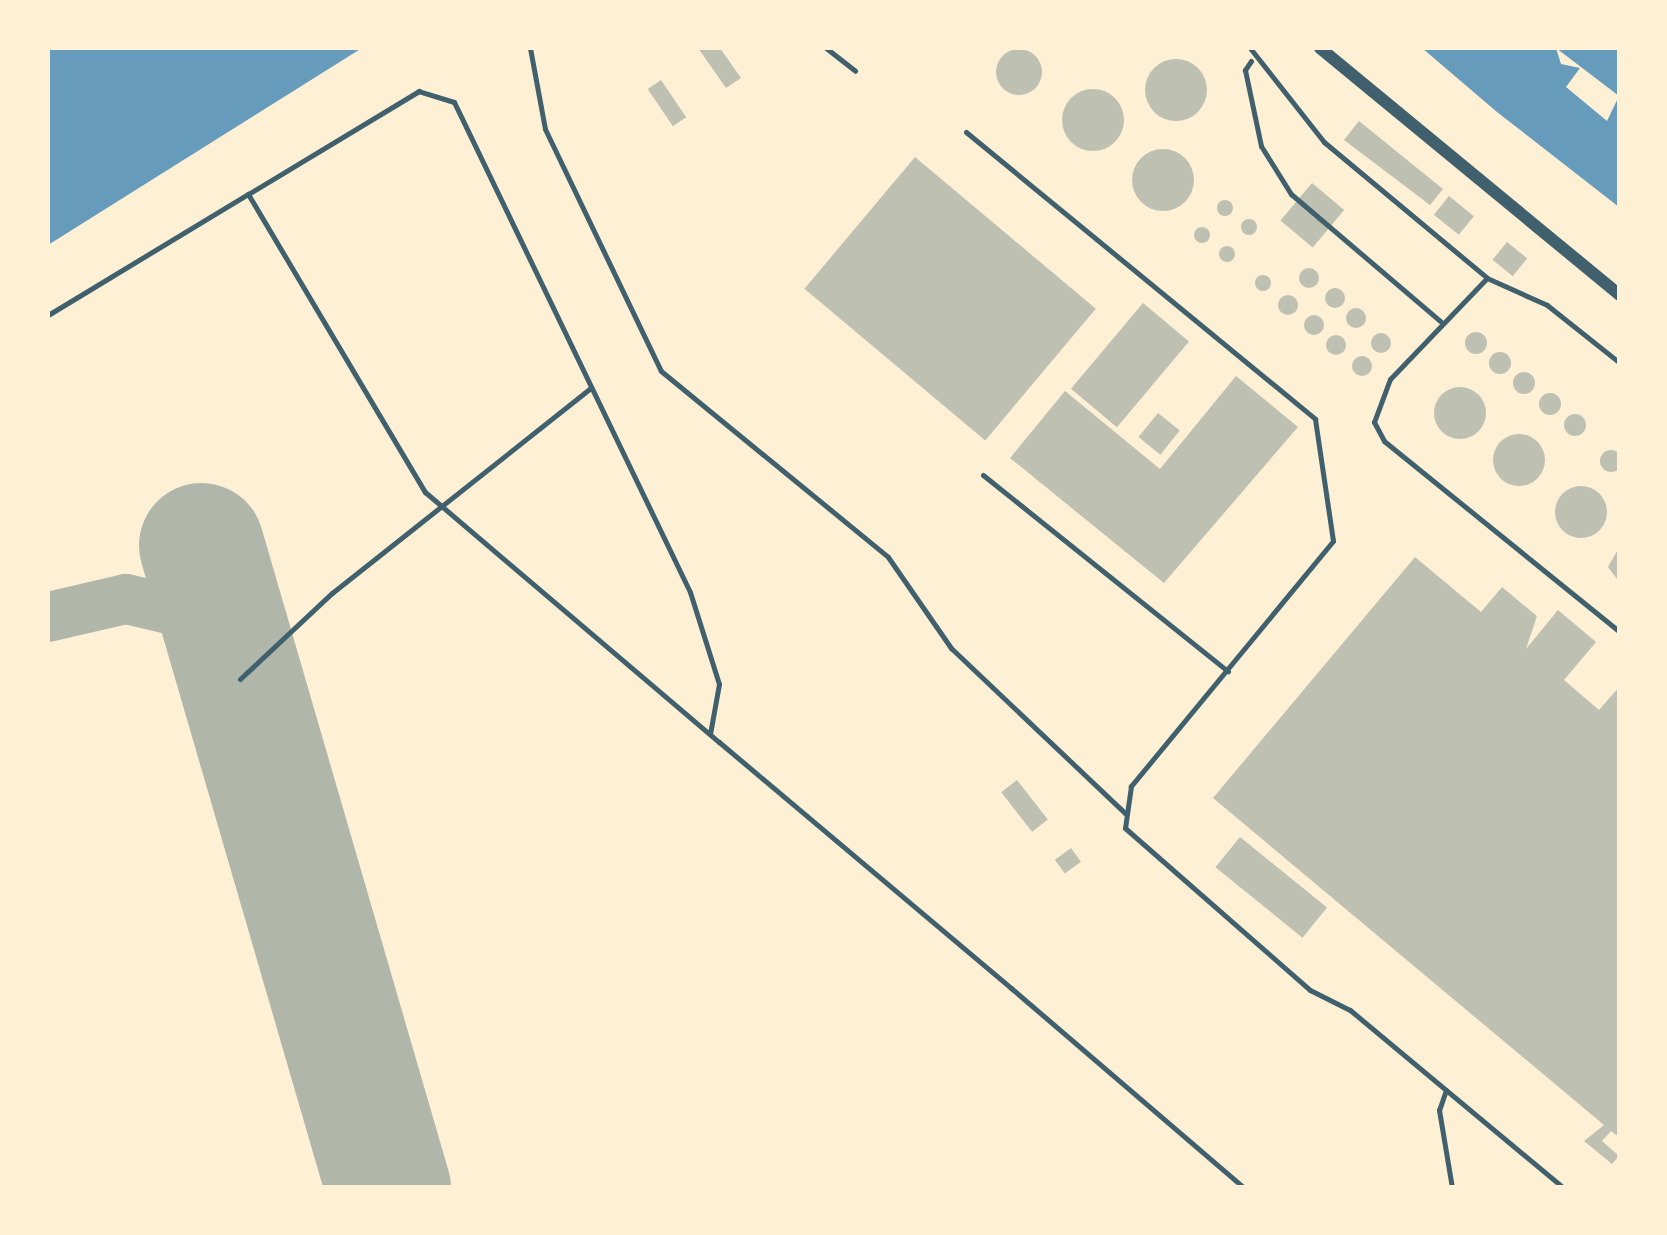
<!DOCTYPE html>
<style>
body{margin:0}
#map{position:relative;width:1667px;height:1235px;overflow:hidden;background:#fdf0d5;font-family:Bitter,serif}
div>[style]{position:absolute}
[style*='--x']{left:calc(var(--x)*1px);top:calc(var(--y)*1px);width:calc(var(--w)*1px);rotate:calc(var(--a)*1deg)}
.water>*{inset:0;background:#669bbc}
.pier>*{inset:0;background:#fdf0d5}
.taxiway>*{height:50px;margin:-25px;padding:0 25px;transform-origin:25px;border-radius:25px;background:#b1b6ab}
.runway>*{height:125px;margin:-62.5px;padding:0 62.5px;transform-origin:62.5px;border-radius:62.5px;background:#b1b6ab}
.building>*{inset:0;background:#bec0b2;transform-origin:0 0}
.round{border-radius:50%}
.service>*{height:5px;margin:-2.5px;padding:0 2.5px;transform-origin:2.5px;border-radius:2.5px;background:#3f606c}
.tertiary>*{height:12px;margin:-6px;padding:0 6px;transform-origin:6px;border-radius:6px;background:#3f606c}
span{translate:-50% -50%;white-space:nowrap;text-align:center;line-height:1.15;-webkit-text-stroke:10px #fdf0d5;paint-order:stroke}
.frame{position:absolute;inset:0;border:50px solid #fdf0d5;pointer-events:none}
</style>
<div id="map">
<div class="water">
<div style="clip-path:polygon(48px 48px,362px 48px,48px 245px)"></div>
<div style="clip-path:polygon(1422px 48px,1619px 48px,1619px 207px,1497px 112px)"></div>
</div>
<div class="pier">
<div style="clip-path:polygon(1556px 48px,1619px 96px,1607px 121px,1566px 87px,1580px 68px,1561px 64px)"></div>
</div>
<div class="taxiway">
<div style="--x:48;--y:617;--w:80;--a:-13"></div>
<div style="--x:126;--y:599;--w:48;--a:13.2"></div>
<div style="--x:173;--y:610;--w:60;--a:38.2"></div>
<div style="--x:220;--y:647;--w:38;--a:58"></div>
<div style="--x:359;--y:1188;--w:87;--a:-88.7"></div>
</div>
<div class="runway">
<div style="--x:201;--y:545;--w:670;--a:73.78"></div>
</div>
<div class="building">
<div style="clip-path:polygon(698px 48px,720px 48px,741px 78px,726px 88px)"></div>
<div class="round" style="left:996px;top:49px;width:46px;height:46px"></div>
<div class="round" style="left:1145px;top:59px;width:62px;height:62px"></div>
<div style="left:661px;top:80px;width:45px;height:16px;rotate:56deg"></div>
<div class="round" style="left:1062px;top:89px;width:62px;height:62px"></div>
<div style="clip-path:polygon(1359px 121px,1443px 189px,1430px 205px,1344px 140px)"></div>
<div class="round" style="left:1132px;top:149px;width:62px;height:62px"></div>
<div style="left:915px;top:157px;width:236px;height:172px;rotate:40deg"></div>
<div style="left:1312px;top:183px;width:42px;height:49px;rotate:40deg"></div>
<div style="left:1449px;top:196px;width:32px;height:24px;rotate:39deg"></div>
<div class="round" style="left:1217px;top:200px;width:16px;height:16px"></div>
<div class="round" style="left:1241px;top:219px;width:16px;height:16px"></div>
<div class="round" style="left:1194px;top:227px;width:16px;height:16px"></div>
<div style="left:1507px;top:242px;width:26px;height:23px;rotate:39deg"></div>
<div class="round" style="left:1219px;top:246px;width:16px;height:16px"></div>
<div class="round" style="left:1299px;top:268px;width:20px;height:20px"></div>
<div class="round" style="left:1255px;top:275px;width:16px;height:16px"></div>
<div class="round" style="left:1325px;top:288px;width:20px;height:20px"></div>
<div class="round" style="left:1278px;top:295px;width:20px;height:20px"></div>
<div style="left:1143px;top:303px;width:60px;height:112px;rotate:40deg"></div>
<div class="round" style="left:1346px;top:308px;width:20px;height:20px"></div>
<div class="round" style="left:1304px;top:315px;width:20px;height:20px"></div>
<div class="round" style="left:1465px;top:332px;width:22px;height:22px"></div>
<div class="round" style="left:1371px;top:333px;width:20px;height:20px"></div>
<div class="round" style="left:1326px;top:335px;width:20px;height:20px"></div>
<div class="round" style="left:1489px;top:352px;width:22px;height:22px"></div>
<div class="round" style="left:1352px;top:356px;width:20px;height:20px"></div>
<div class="round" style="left:1513px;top:372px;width:22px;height:22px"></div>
<div style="clip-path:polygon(1236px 376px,1298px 427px,1164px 583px,1010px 458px,1065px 391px,1160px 469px)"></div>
<div class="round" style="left:1434px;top:387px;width:52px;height:52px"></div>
<div class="round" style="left:1539px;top:393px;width:22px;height:22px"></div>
<div style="left:1158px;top:413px;width:28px;height:31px;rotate:39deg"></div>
<div class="round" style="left:1564px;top:414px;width:22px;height:22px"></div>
<div class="round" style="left:1493px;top:434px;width:52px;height:52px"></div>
<div class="round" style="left:1600px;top:450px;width:22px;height:22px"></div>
<div class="round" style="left:1555px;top:486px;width:52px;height:52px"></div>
<div style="clip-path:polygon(1620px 546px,1620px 583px,1608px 567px)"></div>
<div style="clip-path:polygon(1415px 557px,1481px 612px,1502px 587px,1537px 616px,1526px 649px,1558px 610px,1596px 642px,1564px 680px,1599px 710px,1620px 686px,1620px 1138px,1611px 1131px,1602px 1141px,1619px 1156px,1612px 1164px,1584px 1141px,1604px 1125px,1213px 798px)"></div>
<div style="left:1017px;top:780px;width:50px;height:20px;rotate:52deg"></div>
<div style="left:1240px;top:837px;width:112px;height:39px;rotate:39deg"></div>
<div style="left:1071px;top:848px;width:17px;height:20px;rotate:54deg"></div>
</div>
<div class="service">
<div style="--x:530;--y:48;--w:82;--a:79.5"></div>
<div style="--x:545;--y:129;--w:268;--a:64.4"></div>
<div style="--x:661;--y:371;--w:293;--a:39.3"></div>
<div style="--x:888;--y:557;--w:111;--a:55.3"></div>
<div style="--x:951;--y:648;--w:241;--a:43.5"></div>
<div style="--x:826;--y:48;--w:37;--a:38"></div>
<div style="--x:1250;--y:48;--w:120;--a:51.8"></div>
<div style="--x:1324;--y:142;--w:212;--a:39.8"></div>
<div style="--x:1487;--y:278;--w:66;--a:24.2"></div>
<div style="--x:1547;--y:305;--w:93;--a:38.5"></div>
<div style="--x:1251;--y:61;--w:11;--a:124"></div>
<div style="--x:1245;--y:70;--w:78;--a:78.1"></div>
<div style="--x:1261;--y:146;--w:57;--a:58"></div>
<div style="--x:1291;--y:194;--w:196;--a:40.4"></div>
<div style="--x:966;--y:132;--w:452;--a:39.4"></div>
<div style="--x:1315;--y:419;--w:123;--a:81.6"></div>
<div style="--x:1333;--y:541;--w:318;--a:129.5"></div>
<div style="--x:1131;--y:786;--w:42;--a:98.1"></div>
<div style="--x:1125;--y:828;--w:246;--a:41.2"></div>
<div style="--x:1310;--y:990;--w:45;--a:26.6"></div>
<div style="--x:1350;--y:1010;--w:278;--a:39.8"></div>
<div style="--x:1487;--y:278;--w:140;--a:133.8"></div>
<div style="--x:1390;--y:379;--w:46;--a:110.4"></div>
<div style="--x:1374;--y:422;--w:21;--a:62"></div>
<div style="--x:1384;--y:441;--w:304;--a:39"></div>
<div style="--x:48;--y:315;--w:234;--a:-31.2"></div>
<div style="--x:983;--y:475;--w:314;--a:38.7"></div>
<div style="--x:240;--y:679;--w:126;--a:-43.1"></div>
<div style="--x:332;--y:593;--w:330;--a:-38.4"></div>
<div style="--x:710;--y:734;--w:51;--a:-79.8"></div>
<div style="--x:719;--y:684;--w:96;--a:-107.5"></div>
<div style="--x:690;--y:592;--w:544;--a:-115.72"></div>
<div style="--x:454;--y:102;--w:37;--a:-163"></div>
<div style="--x:419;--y:91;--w:200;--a:148.9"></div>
<div style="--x:248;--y:194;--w:347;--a:59.3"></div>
<div style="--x:425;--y:492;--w:386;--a:40.4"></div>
<div style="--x:719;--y:742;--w:382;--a:40.1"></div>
<div style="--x:1011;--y:988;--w:307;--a:40.6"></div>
<div style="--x:1446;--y:1090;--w:21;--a:109"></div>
<div style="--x:1439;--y:1110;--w:79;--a:80.5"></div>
</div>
<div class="tertiary">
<div style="--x:1320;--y:48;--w:389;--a:39.5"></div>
</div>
<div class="frame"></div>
</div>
